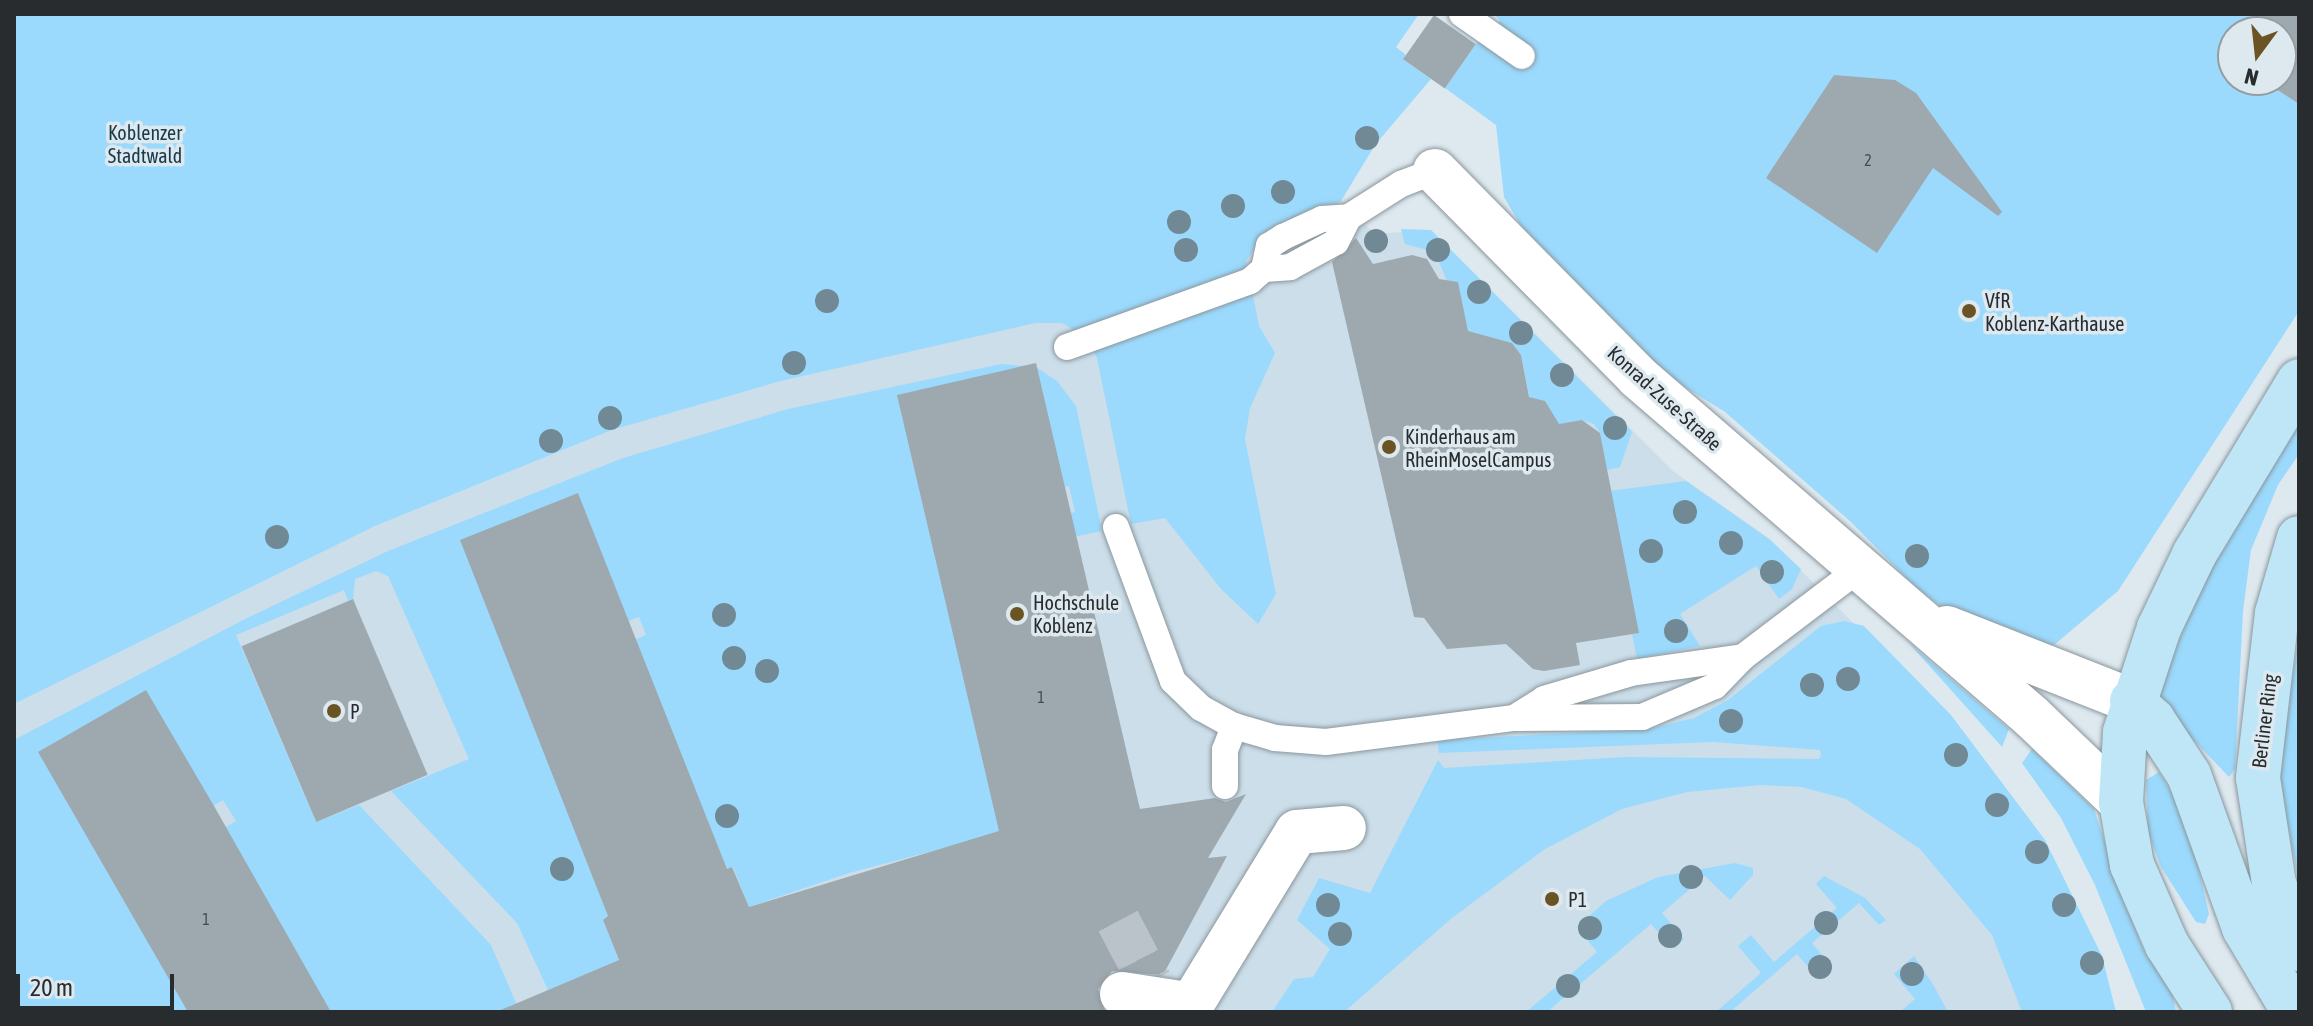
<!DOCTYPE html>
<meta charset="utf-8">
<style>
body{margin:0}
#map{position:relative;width:2313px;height:1026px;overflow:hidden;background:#dde9ef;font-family:"Asap Condensed",sans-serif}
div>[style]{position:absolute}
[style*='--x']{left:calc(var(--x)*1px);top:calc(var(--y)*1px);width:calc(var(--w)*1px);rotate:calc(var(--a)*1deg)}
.built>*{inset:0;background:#cbdee9}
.green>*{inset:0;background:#9bdafd}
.building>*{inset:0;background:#9ea9af;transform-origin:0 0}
.street-tunnel>*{height:44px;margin-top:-22px;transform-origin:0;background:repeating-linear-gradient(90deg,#b9c3c9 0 44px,transparent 0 66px)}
.roads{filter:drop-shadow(0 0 2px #8b969c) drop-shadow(0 0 2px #8b969c)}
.lane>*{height:26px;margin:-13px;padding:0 13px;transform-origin:13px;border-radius:13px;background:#fff}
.street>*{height:44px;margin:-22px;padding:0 22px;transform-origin:22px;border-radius:22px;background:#fff}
.secondary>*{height:44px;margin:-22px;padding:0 22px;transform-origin:22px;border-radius:22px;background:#bee6f7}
.trees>*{width:24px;height:24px;margin:-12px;border-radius:50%;background:#718995}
.dots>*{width:22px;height:22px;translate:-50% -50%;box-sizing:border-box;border:4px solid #dde9ef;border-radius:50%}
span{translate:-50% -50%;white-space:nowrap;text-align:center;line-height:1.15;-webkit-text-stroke:7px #dde9ef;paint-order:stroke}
.number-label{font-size:16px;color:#464b4f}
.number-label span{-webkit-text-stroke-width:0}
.park-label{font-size:20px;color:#193a4b}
.poi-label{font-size:20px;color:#282c2f}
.left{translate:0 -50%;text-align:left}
.street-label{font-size:20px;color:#282c2f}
.frame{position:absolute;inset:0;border:16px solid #282c2f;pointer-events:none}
.north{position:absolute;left:2217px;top:16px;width:80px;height:80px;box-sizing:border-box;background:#dde9ef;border:2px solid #959da2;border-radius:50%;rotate:195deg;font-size:22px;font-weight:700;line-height:32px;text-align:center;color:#282c2f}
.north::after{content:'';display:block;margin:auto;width:28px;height:36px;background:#6b5424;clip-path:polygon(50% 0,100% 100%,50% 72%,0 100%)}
.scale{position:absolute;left:16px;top:974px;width:158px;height:36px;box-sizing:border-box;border:4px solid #282c2f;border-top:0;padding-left:10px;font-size:24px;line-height:28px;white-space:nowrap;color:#282c2f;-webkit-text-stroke:6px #dde9ef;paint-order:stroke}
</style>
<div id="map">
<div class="built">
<div style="clip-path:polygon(1331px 192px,1375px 234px,1431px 230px,1673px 471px,1770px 539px,1880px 650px,2074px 1012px,14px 1012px,14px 704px,375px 526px,612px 430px,781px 381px)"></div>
</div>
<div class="green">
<div style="clip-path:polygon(14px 14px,1419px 14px,1396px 47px,1406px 55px,1404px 60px,1431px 79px,1375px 145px,1341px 201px,1279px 225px,1258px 243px,1246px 261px,1259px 326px,1275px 353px,1250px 408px,1245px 439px,1276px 594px,1258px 624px,1221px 589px,1165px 518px,1131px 524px,1097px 358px,1086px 337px,1062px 323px,1035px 323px,781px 381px,612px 430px,375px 526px,14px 704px)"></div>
<div style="clip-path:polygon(evenodd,1493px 14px,2299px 14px,2299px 311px,2118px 591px,2054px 645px,2013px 641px,1970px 627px,1916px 588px,1851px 522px,1725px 412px,1669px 377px,1521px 226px,1504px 197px,1496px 125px,1445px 88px,1481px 37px,1486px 41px,1500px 20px,1493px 14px,2233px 32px,2281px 32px,2281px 80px,2233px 80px,2233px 32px)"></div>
<div style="clip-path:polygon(1401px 229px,1431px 230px,1632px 432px,1620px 467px,1607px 470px,1600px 433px,1594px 424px,1582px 420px,1552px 426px,1545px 401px,1530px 400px,1521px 355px,1512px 343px,1497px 339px,1470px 343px,1459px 288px,1447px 281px,1435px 252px,1405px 244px)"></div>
<div style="clip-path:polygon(1001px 364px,1036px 367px,1057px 381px,1076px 406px,1102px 531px,1068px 538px,1062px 515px,1075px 512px,1069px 486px,1056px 489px,1005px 832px,849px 873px,749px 907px,733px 867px,717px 873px,626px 643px,646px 635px,639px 617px,618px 625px,608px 916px,603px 920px,619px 961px,548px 990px,517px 923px,391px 791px,469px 759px,388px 576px,376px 571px,355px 579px,353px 599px,348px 601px,344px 590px,236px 635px,316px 822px,359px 805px,491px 945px,517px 1005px,503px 1012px,319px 1012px,216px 833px,236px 821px,223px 800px,213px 806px,200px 1012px,14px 1012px,14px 740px,245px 619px,388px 551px,623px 458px,788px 409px)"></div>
<div style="clip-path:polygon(2299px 420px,2299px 454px,2278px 485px,2251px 550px,2243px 611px,2235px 769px,2229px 777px,2161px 706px,2159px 688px,2205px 578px)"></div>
<div style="clip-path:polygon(1686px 481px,1769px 539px,1801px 569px,1792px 589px,1779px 599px,1756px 566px,1680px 614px,1700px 646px,1637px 659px,1632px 634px,1638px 631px,1609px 491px)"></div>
<div style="clip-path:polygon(1844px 621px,1864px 626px,1951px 715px,2045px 840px,2102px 956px,2116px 1012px,2022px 1012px,1992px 935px,1920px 849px,1846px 799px,1802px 787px,1760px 785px,1687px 792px,1622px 809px,1545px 849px,1452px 918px,1344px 1012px,1272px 1012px,1294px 979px,1313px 977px,1330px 949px,1297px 920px,1319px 878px,1370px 893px,1438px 760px,1444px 768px,1625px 757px,1819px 759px,1821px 755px,1820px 750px,1713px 742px,1439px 753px,1437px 740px,1649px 729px,1694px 718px,1728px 700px,1821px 626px)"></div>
<div style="clip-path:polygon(2299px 633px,2299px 883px,2278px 776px)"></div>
<div style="clip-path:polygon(1908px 642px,2009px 729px,2002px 747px)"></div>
<div style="clip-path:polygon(2032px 749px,2094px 809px,2126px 906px,2145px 953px,2172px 991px,2176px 1012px,2146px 1012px,2095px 885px,2061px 818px,2022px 763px)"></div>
<div style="clip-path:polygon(2159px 772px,2187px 818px,2209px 914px,2205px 924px,2196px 922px,2161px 867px,2148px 832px,2146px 780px)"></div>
<div style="clip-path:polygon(1735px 863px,1753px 868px,1753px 875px,1730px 900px,1705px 876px,1662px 913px,1684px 939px,1673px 948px,1651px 924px,1547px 1012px,1526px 1012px,1597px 952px,1577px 927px,1606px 901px,1658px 877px)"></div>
<div style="clip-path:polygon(1824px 876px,1865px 898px,1886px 920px,1879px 925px,1859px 903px,1812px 943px,1833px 968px,1819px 980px,1797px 954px,1730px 1012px,1716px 1012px,1761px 973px,1738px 946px,1751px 935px,1774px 962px,1837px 908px,1816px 884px)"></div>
<div style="clip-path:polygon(1914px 956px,1934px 986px,1948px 1012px,1900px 1012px,1915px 999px,1894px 974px)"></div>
</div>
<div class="building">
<div style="clip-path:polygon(2263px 14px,2299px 14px,2299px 104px,2262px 80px,2281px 80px,2281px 32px,2251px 32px)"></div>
<div style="left:1434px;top:15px;width:51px;height:54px;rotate:35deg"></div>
<div style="clip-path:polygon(1834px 75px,1895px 80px,1916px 93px,2002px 212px,1998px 216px,1933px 168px,1877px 253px,1766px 178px)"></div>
<div style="clip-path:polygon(1356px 238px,1373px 264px,1412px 255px,1427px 259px,1439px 279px,1458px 282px,1468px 331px,1512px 343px,1521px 355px,1529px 397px,1545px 401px,1559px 424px,1582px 420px,1600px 433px,1639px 633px,1576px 643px,1580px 665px,1544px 671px,1533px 669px,1506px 644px,1447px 649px,1424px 618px,1414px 617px,1332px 262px)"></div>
<div style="clip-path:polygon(1036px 363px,1140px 809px,1215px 798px,1226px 802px,1246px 794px,1208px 858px,1227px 856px,1163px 975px,1112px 971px,1098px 989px,1105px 1012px,496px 1012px,619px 960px,603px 920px,608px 916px,460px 540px,578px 493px,727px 869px,732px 867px,749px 907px,999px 831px,897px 395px)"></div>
<div style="left:353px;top:599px;width:191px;height:121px;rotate:67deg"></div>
<div style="clip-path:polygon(146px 690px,214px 806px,331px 1012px,188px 1012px,38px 752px)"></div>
</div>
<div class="street-tunnel">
<div style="--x:1118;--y:921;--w:69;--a:62.3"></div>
</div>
<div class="roads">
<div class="lane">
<div style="--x:1462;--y:14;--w:73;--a:35"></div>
<div style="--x:1264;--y:269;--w:26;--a:-4"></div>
<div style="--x:1290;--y:267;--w:52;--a:-28.5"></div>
<div style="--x:1336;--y:242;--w:28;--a:-63"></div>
<div style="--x:1067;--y:347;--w:195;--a:-19.8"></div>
<div style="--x:1250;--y:281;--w:18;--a:-41"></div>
<div style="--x:1264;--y:269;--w:24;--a:-78"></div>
<div style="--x:1269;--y:246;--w:17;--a:-33"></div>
<div style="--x:1283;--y:237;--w:43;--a:-24.8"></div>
<div style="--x:1322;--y:219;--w:27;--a:-4"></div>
<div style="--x:1349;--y:217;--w:62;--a:-32.4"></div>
<div style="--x:1401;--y:184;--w:36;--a:-21"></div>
<div style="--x:1116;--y:527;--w:164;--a:69.7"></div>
<div style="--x:1173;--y:681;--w:39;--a:44"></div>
<div style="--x:1201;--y:708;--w:38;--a:29"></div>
<div style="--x:1234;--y:726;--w:43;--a:16.3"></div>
<div style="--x:1275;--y:738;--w:51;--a:4.5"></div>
<div style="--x:1326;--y:742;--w:190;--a:-7.3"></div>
<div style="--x:1514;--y:718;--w:128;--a:-0.4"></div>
<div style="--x:1642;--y:717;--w:79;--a:-23"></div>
<div style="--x:1715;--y:686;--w:40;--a:-46"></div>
<div style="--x:1743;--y:657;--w:146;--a:-37.2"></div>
<div style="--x:1514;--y:718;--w:36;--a:-32"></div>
<div style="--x:1544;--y:699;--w:91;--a:-16.6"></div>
<div style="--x:1631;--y:673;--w:113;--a:-8.1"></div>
<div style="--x:1225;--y:786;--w:36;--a:-90"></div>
<div style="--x:1225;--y:750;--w:26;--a:-69"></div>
</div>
<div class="street">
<div style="--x:1435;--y:171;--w:289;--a:45.4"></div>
<div style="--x:1638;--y:377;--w:519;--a:40.78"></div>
<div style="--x:2031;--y:716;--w:124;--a:43.7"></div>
<div style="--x:1947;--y:628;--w:199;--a:21.5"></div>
<div style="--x:1122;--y:994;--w:66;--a:8.7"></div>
<div style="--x:1187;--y:1012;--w:211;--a:-58.6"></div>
<div style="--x:1297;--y:832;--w:47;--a:-4.9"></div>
</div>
<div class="secondary">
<div style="--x:2299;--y:538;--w:78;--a:106.3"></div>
<div style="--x:2277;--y:613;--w:166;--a:96.6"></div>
<div style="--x:2258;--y:778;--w:107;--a:81.4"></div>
<div style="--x:2274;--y:884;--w:70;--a:69"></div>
<div style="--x:2132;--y:701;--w:28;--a:42"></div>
<div style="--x:2153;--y:720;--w:66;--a:56.8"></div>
<div style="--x:2189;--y:775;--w:163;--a:70.2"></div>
<div style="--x:2244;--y:928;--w:98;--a:59.2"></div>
<div style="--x:2210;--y:1012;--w:80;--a:-122.7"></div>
<div style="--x:2167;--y:945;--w:87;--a:-113.6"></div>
<div style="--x:2132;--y:865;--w:64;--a:-99.9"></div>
<div style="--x:2121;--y:802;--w:70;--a:-86.7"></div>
<div style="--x:2125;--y:732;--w:109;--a:-71.9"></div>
<div style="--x:2159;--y:628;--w:83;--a:-64.4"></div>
<div style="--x:2195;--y:553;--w:201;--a:-58.8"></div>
</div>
</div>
<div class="trees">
<div style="left:1367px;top:138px"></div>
<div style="left:1283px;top:192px"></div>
<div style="left:1233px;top:206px"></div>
<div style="left:1179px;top:222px"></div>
<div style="left:1376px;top:241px"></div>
<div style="left:1186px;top:250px"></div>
<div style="left:1438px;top:250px"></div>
<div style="left:1479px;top:292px"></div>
<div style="left:827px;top:301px"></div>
<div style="left:1521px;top:333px"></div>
<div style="left:794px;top:363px"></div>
<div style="left:1562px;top:375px"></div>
<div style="left:610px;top:418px"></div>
<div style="left:1615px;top:428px"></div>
<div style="left:551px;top:441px"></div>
<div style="left:1685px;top:512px"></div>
<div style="left:277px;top:537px"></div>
<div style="left:1731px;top:543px"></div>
<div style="left:1651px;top:551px"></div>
<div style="left:1917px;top:556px"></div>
<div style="left:1772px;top:572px"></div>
<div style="left:724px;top:615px"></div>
<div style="left:1676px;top:631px"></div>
<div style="left:734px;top:658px"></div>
<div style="left:767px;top:671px"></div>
<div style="left:1848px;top:679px"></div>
<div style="left:1812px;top:685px"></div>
<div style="left:1731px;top:721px"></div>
<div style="left:1956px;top:755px"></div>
<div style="left:1997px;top:805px"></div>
<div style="left:727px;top:816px"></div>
<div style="left:2037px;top:852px"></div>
<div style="left:562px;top:869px"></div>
<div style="left:1691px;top:877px"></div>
<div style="left:1328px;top:905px"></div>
<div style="left:2064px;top:905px"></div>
<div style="left:1826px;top:923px"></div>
<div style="left:1590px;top:928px"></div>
<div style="left:1340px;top:934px"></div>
<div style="left:1670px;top:936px"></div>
<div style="left:2092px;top:963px"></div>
<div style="left:1820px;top:967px"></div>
<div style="left:1912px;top:974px"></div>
<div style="left:1568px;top:986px"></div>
</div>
<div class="dots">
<div style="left:1969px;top:311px;background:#6b5424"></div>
<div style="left:1389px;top:447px;background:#6b5424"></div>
<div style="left:1017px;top:614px;background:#6b5424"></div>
<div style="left:334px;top:711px;background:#6b5424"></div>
<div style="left:1552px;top:899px;background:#6b5424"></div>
</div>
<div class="number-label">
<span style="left:1868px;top:160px">2</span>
<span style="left:1041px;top:697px">1</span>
<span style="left:206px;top:919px">1</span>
</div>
<div class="park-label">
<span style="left:145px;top:144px">Koblenzer<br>Stadtwald</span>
</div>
<div class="poi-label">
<span class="left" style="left:1985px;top:312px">VfR<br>Koblenz-Karthause</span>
<span class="left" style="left:1405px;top:448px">Kinderhaus am<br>RheinMoselCampus</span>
<span class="left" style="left:1033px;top:614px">Hochschule<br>Koblenz</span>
<span class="left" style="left:350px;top:711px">P</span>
<span class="left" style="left:1568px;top:899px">P1</span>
</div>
<div class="street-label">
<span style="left:1665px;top:398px;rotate:42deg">Konrad-Zuse-Straße</span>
<span style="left:2264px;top:721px;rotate:-83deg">Berliner Ring</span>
</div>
<div class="frame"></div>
<div class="north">N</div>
<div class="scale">20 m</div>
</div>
